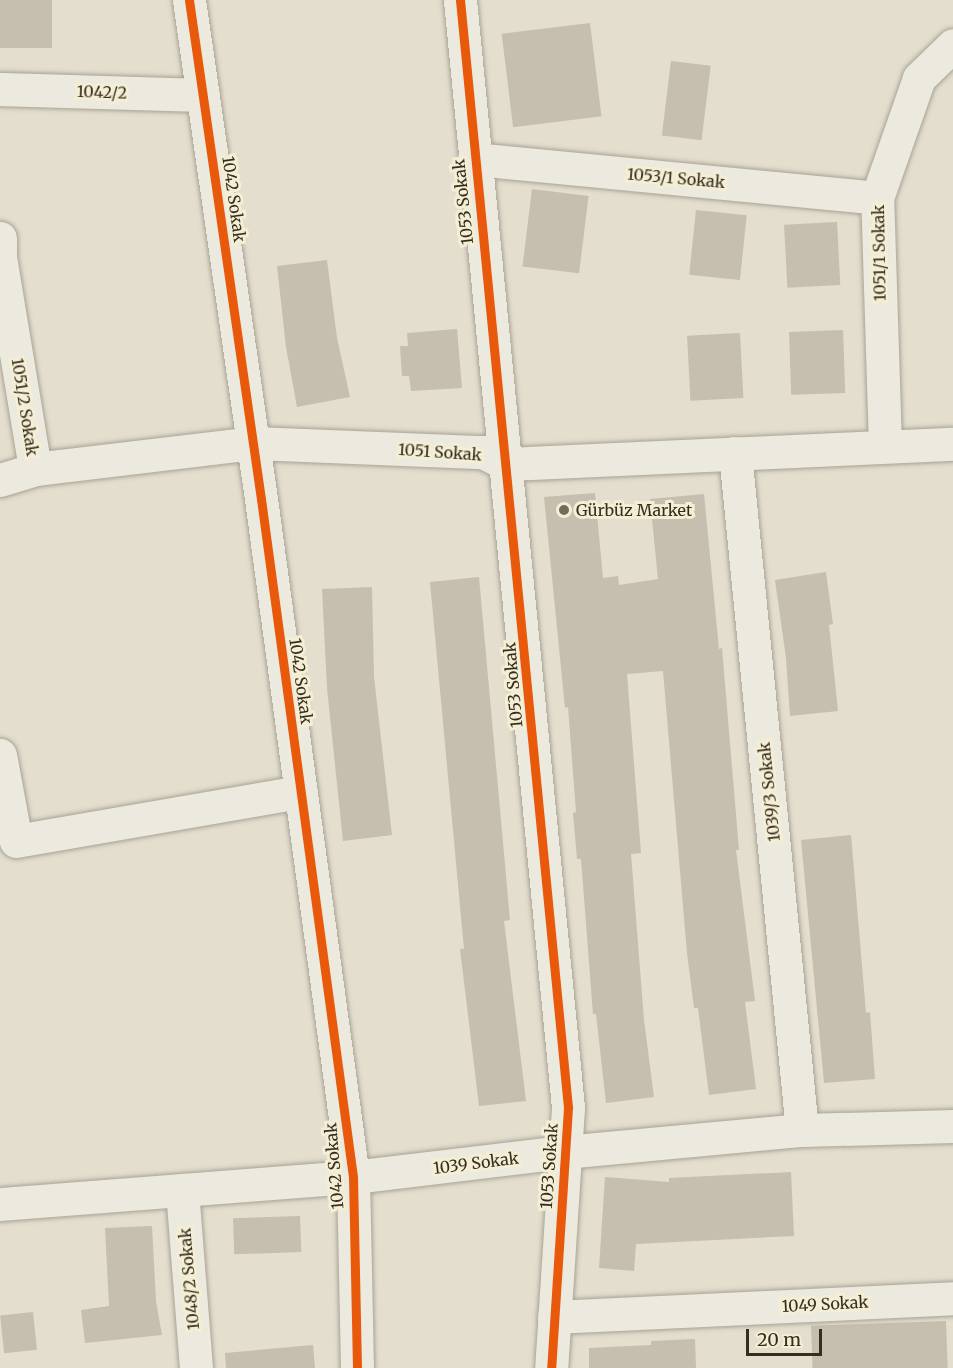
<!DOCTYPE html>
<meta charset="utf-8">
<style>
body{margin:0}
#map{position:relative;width:953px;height:1368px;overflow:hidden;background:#e3decd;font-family:Merriweather,serif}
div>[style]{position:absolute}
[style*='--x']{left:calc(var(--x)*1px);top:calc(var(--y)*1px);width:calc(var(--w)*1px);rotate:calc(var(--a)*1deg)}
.building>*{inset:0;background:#c6beae;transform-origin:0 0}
.roads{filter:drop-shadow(0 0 2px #a8a396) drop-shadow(0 0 2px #a8a396)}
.minor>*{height:33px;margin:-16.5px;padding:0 16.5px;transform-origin:16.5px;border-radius:16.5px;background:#ece9de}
.cycleway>*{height:9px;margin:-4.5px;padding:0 4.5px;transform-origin:4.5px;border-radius:4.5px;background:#e8590c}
.dots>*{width:16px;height:16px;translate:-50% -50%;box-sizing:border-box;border:3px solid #f3eed4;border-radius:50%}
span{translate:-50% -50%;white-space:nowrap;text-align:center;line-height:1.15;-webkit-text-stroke:6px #f3eed4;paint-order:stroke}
.street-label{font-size:16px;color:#362d1f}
.poi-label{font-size:16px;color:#362d1f}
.left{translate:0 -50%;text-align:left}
.scale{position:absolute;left:746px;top:1329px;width:76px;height:27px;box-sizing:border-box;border:3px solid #362d1f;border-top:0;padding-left:8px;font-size:18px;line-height:21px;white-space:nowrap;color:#362d1f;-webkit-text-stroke:4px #f3eed4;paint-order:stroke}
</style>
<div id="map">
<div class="building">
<div style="left:0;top:0;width:52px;height:48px"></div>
<div style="left:590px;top:23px;width:94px;height:89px;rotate:83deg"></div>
<div style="left:671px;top:61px;width:40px;height:75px;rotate:7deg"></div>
<div style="left:532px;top:189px;width:57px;height:78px;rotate:7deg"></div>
<div style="left:696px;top:210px;width:51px;height:65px;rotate:6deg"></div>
<div style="left:837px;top:222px;width:63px;height:53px;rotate:87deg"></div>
<div style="clip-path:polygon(327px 260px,337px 338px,350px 397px,297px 407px,286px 347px,277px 266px)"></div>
<div style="clip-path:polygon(457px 329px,462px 388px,411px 391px,409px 376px,402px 376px,400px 346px,408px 346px,407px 333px)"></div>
<div style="left:843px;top:330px;width:63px;height:54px;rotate:88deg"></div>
<div style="left:740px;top:333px;width:65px;height:53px;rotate:87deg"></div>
<div style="clip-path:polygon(595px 493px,603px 578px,618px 576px,619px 585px,658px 579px,650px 499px,704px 494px,719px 649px,722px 648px,739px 850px,736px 850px,755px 1001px,745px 1002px,756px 1089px,709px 1095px,698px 1008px,694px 1008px,687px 953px,663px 671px,627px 674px,641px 853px,631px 854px,644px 1020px,654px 1097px,606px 1103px,596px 1014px,593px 1014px,581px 859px,577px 859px,573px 813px,576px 812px,568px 707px,565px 708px,544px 497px)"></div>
<div style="clip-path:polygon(826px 572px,833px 624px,829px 625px,838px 711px,790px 716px,786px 658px,775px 580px)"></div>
<div style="clip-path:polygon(479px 577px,510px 920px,504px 921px,526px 1101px,479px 1106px,460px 949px,464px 949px,430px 582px)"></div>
<div style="clip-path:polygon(372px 587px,374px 677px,392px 835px,343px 841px,327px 688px,322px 589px)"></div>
<div style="clip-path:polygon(851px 835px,866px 1013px,870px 1012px,875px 1079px,824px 1083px,801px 840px)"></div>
<div style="clip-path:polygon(791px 1172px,794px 1236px,636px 1244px,634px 1271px,599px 1268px,605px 1177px,669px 1182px,669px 1178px)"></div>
<div style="left:300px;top:1216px;width:36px;height:67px;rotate:88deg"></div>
<div style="clip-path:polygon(152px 1226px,156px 1301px,162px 1335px,85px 1343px,81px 1310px,109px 1306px,105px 1228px)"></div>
<div style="left:33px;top:1312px;width:38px;height:33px;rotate:84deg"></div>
<div style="left:946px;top:1321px;width:47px;height:135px;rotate:88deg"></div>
<div style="clip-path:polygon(695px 1339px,696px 1368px,589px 1368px,589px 1348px,651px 1345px,651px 1341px)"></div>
<div style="clip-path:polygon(313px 1345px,315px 1368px,226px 1368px,225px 1353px)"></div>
</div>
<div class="roads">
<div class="minor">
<div style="--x:189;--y:0;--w:504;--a:81.79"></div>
<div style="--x:261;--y:499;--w:684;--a:82.27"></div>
<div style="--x:353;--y:1177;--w:191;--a:88.8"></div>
<div style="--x:460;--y:0;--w:1113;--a:84.43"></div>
<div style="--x:568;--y:1108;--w:261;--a:93.7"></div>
<div style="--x:0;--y:89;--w:203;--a:1.7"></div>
<div style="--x:474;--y:159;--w:405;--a:5.5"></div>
<div style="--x:0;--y:238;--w:19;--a:90"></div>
<div style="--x:0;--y:257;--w:215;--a:80.6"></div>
<div style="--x:885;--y:446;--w:248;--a:-91.8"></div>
<div style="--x:877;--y:198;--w:127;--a:-70.7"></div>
<div style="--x:919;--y:78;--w:47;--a:-44.1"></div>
<div style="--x:735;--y:453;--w:680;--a:84.35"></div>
<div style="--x:0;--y:480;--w:37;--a:-17"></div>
<div style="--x:35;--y:469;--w:221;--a:-6.8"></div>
<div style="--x:254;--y:443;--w:229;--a:2.3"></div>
<div style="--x:483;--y:452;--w:27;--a:27"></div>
<div style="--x:507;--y:464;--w:446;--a:-2.6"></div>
<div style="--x:0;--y:755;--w:87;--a:79.5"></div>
<div style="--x:16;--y:841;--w:289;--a:-9.8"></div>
<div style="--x:182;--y:1190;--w:179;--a:85.5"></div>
<div style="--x:0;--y:1204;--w:354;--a:-4.4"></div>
<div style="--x:353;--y:1177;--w:212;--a:-6.8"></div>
<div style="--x:564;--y:1152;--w:239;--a:-5.3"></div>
<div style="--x:802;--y:1130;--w:151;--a:-1.5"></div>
<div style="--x:554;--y:1317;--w:399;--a:-2.7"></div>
</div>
</div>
<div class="cycleway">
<div style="--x:189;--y:0;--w:504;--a:81.79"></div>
<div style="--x:261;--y:499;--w:684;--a:82.27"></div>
<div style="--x:353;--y:1177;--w:191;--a:88.8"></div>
<div style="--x:460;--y:0;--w:1113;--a:84.43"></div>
<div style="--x:568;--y:1108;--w:261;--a:93.7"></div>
</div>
<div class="dots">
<div style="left:564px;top:510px;background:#736b5c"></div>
</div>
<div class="street-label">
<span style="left:102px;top:92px;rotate:2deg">1042/2</span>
<span style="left:676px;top:178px;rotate:5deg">1053/1 Sokak</span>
<span style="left:234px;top:199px;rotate:82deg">1042 Sokak</span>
<span style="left:463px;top:202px;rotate:-96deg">1053 Sokak</span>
<span style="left:879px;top:253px;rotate:-91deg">1051/1 Sokak</span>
<span style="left:25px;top:407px;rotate:81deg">1051/2 Sokak</span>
<span style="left:440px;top:452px;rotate:4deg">1051 Sokak</span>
<span style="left:301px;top:681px;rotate:82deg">1042 Sokak</span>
<span style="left:513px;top:685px;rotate:-95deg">1053 Sokak</span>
<span style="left:769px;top:792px;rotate:-96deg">1039/3 Sokak</span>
<span style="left:476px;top:1163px;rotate:-7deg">1039 Sokak</span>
<span style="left:334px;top:1166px;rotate:-95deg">1042 Sokak</span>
<span style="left:549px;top:1166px;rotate:-86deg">1053 Sokak</span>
<span style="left:189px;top:1279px;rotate:-95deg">1048/2 Sokak</span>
<span style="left:825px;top:1304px;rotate:-3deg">1049 Sokak</span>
</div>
<div class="poi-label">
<span class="left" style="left:576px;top:510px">Gürbüz Market</span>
</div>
<div class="scale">20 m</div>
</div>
